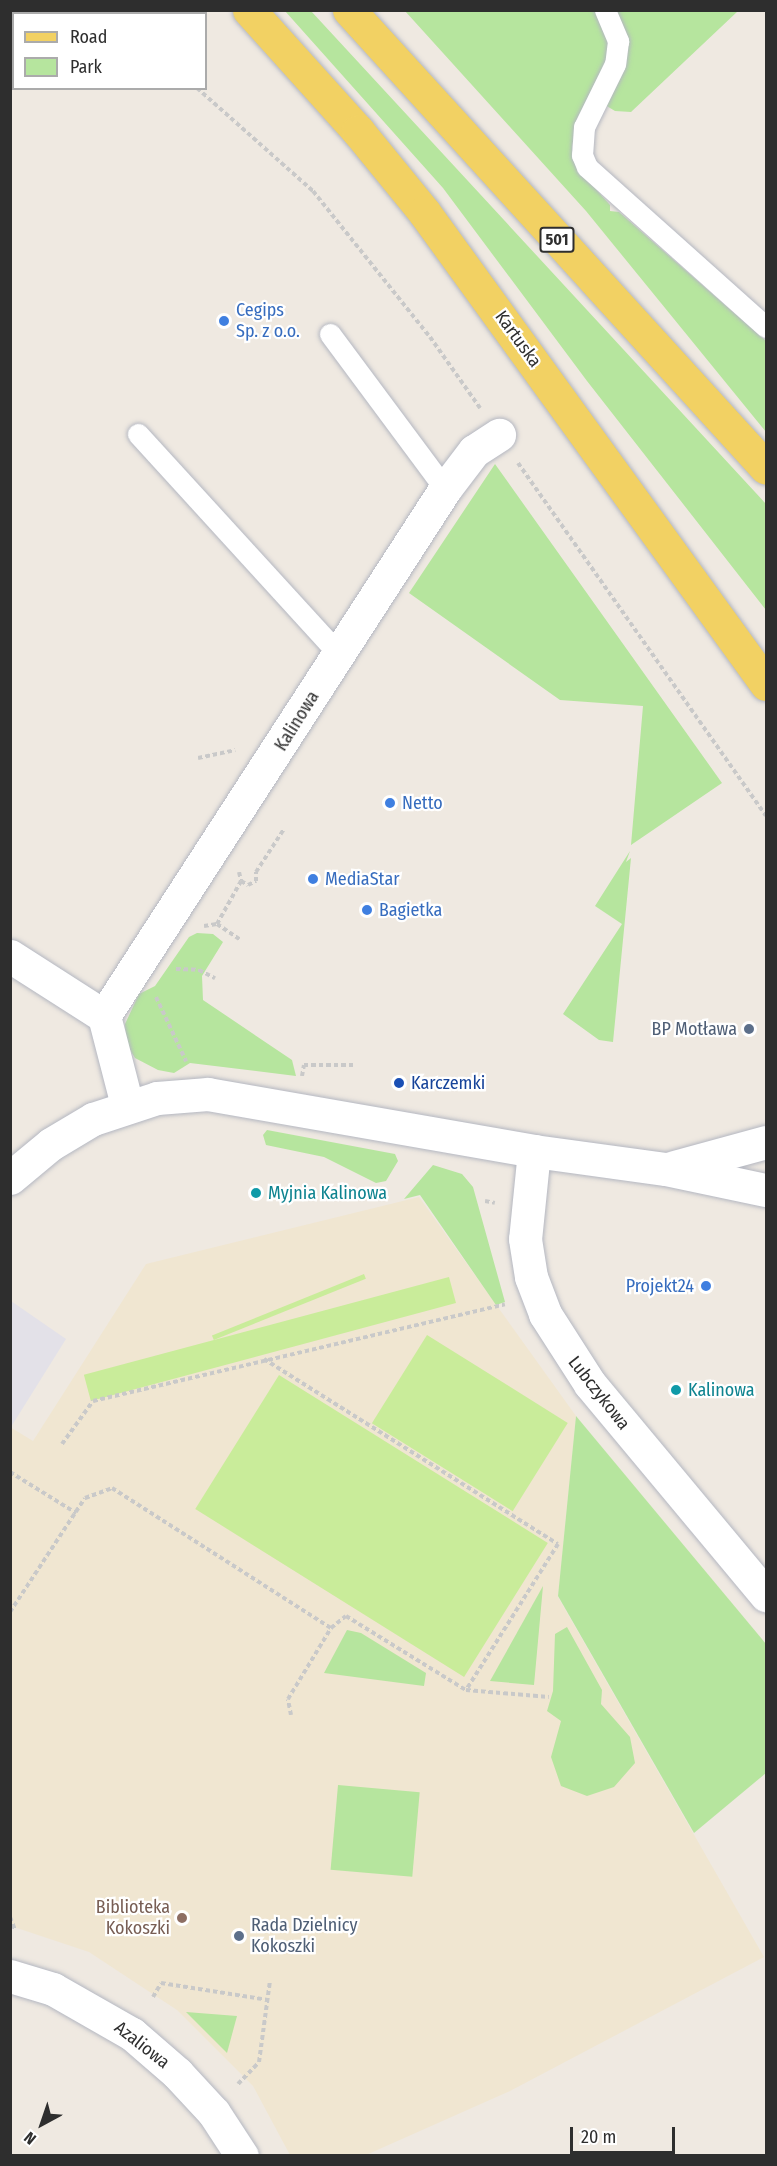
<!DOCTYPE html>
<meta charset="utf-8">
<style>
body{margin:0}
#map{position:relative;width:777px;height:2166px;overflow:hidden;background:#efe9e1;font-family:"Fira Sans Condensed",sans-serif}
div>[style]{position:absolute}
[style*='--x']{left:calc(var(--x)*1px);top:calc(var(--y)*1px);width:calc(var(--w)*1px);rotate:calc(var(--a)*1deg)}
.industrial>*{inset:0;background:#e3e1e8}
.education>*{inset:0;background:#f0e6d1}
.green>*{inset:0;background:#b6e59e;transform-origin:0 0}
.pitch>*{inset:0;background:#c9ec9a;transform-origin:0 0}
.path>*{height:4px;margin-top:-2px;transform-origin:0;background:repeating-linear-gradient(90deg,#c9c9c9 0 4.5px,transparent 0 7.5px)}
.roads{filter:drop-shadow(0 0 2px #b4b7c1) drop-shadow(0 0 2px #b4b7c1)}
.lane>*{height:21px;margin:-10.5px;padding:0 10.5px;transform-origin:10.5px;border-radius:10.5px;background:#fff}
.street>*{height:33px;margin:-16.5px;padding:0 16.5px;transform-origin:16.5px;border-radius:16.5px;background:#fff}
.primary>*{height:33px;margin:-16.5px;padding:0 16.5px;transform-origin:16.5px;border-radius:16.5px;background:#f2d163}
.dots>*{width:16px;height:16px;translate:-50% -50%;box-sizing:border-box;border:3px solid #fff;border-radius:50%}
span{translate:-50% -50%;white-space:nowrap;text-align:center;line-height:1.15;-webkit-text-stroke:4.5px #fff;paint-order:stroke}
.shield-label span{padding:2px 4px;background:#fff;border:2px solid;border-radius:4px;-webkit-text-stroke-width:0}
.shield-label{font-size:16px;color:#2e2e2e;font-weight:700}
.shop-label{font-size:18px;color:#366cbe}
.left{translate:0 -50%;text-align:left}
.right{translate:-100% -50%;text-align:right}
.street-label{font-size:18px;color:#2e2e2e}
.service-label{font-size:18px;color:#4e5e75}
.transit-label{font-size:18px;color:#164399}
.culture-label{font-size:18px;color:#0d838f}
.education-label{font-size:18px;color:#785e54}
.frame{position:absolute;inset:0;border:12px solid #2e2e2e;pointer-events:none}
.legend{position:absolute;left:12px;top:12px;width:195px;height:78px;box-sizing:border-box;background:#fff;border:2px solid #ababab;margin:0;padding:8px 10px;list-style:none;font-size:18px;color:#2e2e2e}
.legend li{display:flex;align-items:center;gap:12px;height:30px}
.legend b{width:30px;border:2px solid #ababab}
.north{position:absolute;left:12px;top:2094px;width:60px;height:60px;-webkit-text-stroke:4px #fff;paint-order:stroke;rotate:220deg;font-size:16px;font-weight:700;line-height:24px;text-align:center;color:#2e2e2e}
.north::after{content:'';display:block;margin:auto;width:21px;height:27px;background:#2e2e2e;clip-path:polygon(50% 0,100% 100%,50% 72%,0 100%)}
.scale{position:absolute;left:570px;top:2127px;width:105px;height:27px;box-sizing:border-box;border:3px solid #2e2e2e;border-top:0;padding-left:8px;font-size:18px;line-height:21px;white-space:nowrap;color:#2e2e2e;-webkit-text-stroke:4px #fff;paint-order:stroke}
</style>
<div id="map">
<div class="industrial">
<div style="clip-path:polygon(11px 1301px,66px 1339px,11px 1427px)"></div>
</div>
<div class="education">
<div style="clip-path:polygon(419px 1197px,576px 1416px,558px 1597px,764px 1957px,510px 2091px,366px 2155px,290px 2155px,253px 2086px,177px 2010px,89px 1952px,11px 1926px,10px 1427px,33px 1441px,146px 1264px)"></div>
</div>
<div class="green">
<div style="clip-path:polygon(285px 11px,311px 11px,766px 504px,766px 610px,587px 381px,443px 188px)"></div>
<div style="clip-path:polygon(405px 11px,738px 11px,631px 112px,615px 111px,605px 105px,597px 79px,577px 119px,572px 147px,576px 167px,610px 205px,610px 211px,619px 212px,766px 341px,766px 432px,586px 211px)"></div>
<div style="clip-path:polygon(495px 464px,722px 783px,631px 845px,643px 706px,560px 700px,409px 593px)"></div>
<div style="clip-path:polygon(630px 851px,626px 862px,631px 858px,613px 1042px,599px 1040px,563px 1014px,622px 924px,595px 906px)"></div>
<div style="clip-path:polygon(197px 933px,213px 934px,223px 942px,202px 976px,203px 1000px,292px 1060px,296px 1076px,190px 1063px,174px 1073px,158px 1070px,135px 1058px,126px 1043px,125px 1024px,139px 994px,155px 986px,189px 937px)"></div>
<div style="clip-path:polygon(267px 1130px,395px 1154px,398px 1161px,386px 1181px,376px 1183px,324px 1157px,266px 1145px,263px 1135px)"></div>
<div style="clip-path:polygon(433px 1165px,462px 1174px,473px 1187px,505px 1302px,496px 1305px,420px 1195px,404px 1199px)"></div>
<div style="clip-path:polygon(576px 1416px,766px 1644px,766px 1773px,694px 1833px,558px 1596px)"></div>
<div style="clip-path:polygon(543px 1586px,534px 1685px,490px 1681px)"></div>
<div style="clip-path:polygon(567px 1627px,602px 1690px,601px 1704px,630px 1737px,635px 1763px,614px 1787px,587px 1796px,561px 1786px,551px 1757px,561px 1721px,547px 1711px,553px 1691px,555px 1634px)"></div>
<div style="clip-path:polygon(347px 1630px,361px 1633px,426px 1673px,424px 1686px,324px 1673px)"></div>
<div style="left:338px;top:1785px;width:82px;height:85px;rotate:5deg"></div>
<div style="clip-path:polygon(186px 2012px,237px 2016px,227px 2053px)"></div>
</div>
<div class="pitch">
<div style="left:364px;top:1274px;width:5px;height:164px;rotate:68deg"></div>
<div style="left:449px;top:1277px;width:27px;height:378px;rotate:75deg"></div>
<div style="left:427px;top:1335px;width:166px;height:104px;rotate:32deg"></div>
<div style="left:279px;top:1375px;width:317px;height:158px;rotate:32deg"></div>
</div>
<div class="path">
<div style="--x:127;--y:10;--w:5;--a:53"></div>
<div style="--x:197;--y:88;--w:155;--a:41.6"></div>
<div style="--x:313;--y:191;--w:187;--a:51.3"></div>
<div style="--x:430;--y:337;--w:87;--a:54.8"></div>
<div style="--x:518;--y:463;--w:431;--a:54.9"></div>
<div style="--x:198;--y:758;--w:38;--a:-12"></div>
<div style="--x:239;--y:872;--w:9;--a:77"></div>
<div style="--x:241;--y:881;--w:8;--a:30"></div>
<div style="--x:248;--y:885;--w:9;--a:-27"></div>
<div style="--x:256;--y:881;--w:9;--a:-90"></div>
<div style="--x:256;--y:872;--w:51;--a:-56.9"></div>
<div style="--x:217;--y:924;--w:49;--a:-60.8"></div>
<div style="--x:204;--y:926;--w:13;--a:-9"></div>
<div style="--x:217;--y:924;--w:27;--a:34"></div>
<div style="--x:176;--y:969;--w:23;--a:2"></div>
<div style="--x:199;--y:970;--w:18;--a:27"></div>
<div style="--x:156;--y:997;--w:71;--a:64.9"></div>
<div style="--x:302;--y:1076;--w:11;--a:-80"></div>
<div style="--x:304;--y:1065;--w:49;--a:0"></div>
<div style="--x:485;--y:1201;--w:10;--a:11"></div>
<div style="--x:264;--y:1359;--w:347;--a:32.2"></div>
<div style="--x:558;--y:1544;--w:173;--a:122.2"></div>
<div style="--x:62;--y:1444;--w:53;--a:-54.2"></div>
<div style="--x:93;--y:1401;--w:423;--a:-13.2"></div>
<div style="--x:10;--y:1472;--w:78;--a:31.8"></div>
<div style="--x:10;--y:1612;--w:136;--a:-56.7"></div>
<div style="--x:85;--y:1498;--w:29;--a:-20"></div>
<div style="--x:112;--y:1488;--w:260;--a:32.6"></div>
<div style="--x:331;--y:1628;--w:19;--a:-39"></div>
<div style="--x:346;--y:1616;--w:141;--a:31.7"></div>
<div style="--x:466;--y:1690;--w:83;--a:4.8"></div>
<div style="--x:291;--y:1715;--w:16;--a:-101"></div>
<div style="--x:288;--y:1699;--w:83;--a:-58.8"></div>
<div style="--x:10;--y:1917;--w:14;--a:69"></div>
<div style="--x:153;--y:1997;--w:16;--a:-60"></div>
<div style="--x:161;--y:1983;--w:108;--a:9"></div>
<div style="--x:238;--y:2084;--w:30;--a:-46"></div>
<div style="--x:259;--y:2062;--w:82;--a:-82.3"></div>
</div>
<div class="roads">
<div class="lane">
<div style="--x:605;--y:10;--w:34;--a:67"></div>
<div style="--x:618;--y:41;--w:23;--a:97"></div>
<div style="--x:615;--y:64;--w:70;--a:116.2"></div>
<div style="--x:584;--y:127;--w:28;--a:94"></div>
<div style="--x:582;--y:155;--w:13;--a:67"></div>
<div style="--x:587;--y:167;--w:240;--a:41.8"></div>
<div style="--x:330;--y:334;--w:193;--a:53.4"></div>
<div style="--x:138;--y:434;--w:298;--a:47.6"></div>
</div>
<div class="street">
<div style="--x:10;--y:956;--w:112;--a:32.6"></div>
<div style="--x:104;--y:1016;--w:92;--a:75.5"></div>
<div style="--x:104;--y:1016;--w:628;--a:-57.09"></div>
<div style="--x:445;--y:489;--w:48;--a:-52.7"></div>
<div style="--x:474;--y:451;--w:30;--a:-33"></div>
<div style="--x:534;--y:1151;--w:88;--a:95.8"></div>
<div style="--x:525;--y:1239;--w:38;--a:81"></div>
<div style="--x:531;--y:1277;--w:40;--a:69"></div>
<div style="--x:545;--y:1314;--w:83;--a:57.3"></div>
<div style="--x:590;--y:1384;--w:275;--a:50.2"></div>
<div style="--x:674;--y:1167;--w:95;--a:-15.2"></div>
<div style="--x:10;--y:1178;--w:53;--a:-39.7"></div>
<div style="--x:51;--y:1144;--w:49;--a:-30.8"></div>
<div style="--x:93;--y:1119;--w:67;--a:-18.2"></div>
<div style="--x:157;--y:1098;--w:51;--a:-4.5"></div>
<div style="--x:208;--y:1094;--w:331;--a:9.9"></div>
<div style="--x:534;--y:1151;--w:133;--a:7.8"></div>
<div style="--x:666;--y:1169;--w:102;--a:11.9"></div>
<div style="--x:10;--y:1976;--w:45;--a:16.8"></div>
<div style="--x:53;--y:1989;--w:91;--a:29.7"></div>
<div style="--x:132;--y:2034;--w:60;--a:40.9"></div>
<div style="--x:177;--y:2073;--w:54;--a:47.2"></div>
<div style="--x:214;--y:2113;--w:51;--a:56.9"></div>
</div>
<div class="primary">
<div style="--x:249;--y:10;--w:163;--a:48"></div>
<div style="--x:358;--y:131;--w:104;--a:50.8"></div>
<div style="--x:424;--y:212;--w:583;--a:54.07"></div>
<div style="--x:349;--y:10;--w:619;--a:47.68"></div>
</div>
</div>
<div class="dots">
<div style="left:224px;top:321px;background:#3f7fe0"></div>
<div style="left:390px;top:803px;background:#3f7fe0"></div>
<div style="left:313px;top:879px;background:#3f7fe0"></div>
<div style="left:367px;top:910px;background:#3f7fe0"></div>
<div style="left:749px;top:1029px;background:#5c6f8a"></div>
<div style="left:399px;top:1083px;background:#1a4fb4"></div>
<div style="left:256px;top:1193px;background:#0f9aa8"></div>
<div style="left:706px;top:1286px;background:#3f7fe0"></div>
<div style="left:676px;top:1390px;background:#0f9aa8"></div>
<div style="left:182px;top:1918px;background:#8d6e63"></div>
<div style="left:239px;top:1936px;background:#5c6f8a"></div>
</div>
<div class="shield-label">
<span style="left:557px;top:240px">501</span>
</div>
<div class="shop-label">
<span class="left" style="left:236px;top:321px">Cegips<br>Sp. z o.o.</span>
<span class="left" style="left:402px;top:803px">Netto</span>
<span class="left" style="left:325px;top:879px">MediaStar</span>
<span class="left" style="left:379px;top:910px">Bagietka</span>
<span class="right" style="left:694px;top:1286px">Projekt24</span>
</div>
<div class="street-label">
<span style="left:518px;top:339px;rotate:54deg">Kartuska</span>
<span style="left:297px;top:721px;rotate:-58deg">Kalinowa</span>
<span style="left:599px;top:1393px;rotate:52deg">Lubczykowa</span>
<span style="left:142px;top:2045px;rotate:38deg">Azaliowa</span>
</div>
<div class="service-label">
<span class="right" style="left:737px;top:1029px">BP Motława</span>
<span class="left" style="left:251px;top:1936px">Rada Dzielnicy<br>Kokoszki</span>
</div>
<div class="transit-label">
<span class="left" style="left:411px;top:1083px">Karczemki</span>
</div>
<div class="culture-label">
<span class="left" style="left:268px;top:1193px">Myjnia Kalinowa</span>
<span class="left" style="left:688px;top:1390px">Kalinowa</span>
</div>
<div class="education-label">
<span class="right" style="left:170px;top:1918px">Biblioteka<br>Kokoszki</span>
</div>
<div class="frame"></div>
<ul class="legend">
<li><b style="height:8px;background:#f2d163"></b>Road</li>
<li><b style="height:16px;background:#b6e59e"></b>Park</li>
</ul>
<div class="north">N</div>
<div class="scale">20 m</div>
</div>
